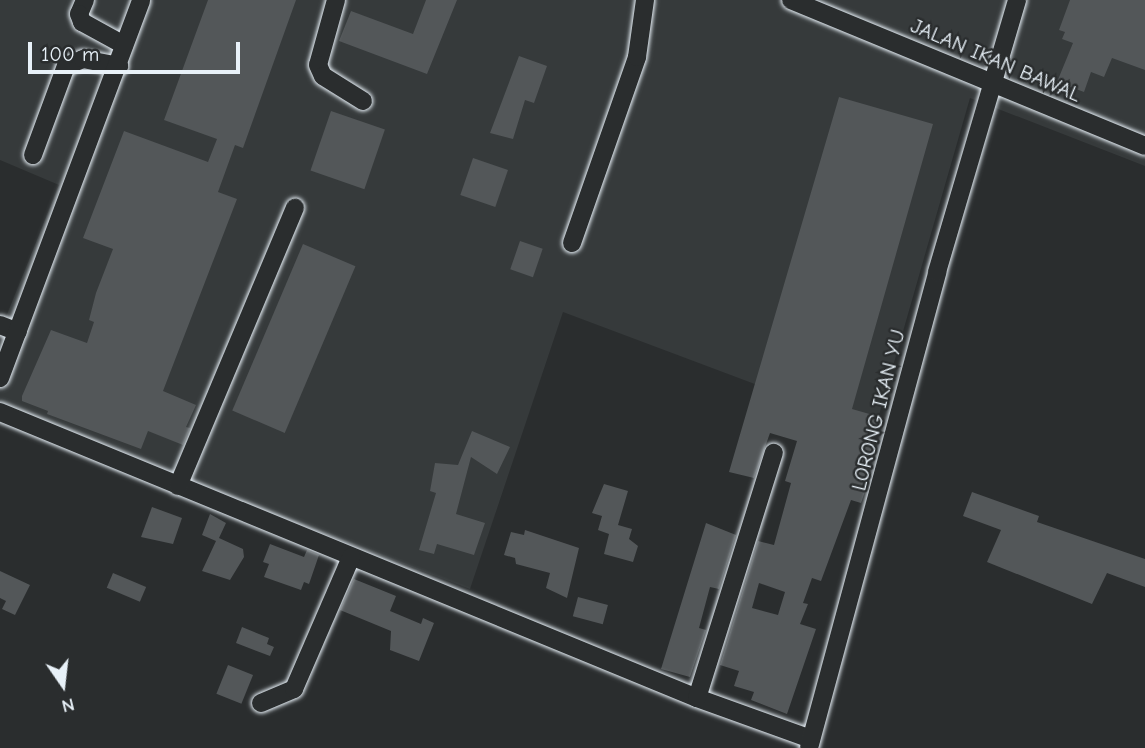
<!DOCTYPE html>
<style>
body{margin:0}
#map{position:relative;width:1145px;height:748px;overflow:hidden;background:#2a2d2e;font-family:"Comic Neue",sans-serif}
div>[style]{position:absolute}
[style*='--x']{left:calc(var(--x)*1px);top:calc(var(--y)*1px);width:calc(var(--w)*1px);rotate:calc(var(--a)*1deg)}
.built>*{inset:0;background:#363a3b}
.building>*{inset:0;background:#535759;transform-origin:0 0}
.roads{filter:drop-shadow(0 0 2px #e8f1f8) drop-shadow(0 0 2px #e8f1f8)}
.minor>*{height:18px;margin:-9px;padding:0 9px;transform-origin:9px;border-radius:9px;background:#2a2d2e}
span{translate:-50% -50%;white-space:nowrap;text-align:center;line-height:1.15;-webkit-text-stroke:5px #2a2d2e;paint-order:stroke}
.street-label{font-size:21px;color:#e8f1f8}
.north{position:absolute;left:28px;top:650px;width:70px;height:70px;-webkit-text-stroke:5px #2a2d2e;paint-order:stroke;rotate:166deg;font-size:19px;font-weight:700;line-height:28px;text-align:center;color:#e8f1f8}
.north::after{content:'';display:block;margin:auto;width:24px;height:32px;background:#e8f1f8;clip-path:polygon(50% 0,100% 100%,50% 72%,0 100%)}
.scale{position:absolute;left:28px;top:42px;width:212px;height:32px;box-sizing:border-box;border:4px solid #e8f1f8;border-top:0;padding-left:9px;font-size:21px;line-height:24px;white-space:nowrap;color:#e8f1f8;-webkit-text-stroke:5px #2a2d2e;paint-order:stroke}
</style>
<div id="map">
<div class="built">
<div style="clip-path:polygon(0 0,1145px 0,1145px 166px,970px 98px,875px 429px,563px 312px,470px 589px,0 411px,0 332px,59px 185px,0 160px)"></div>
</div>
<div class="building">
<div style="clip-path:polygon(208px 0,296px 0,243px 148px,235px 145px,218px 192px,237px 199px,163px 391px,196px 405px,186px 427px,190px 428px,183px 445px,148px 431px,141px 449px,47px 414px,48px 411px,22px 401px,22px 396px,51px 330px,87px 343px,94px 322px,89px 320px,96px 293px,113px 249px,83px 238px,124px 131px,208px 162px,217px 139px,164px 120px)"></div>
<div style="clip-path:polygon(426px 0,457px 0,427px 74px,339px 41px,351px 11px,413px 34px)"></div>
<div style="clip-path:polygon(1070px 0,1145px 0,1145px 70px,1112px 58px,1104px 77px,1091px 72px,1084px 92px,1057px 82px,1073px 43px,1062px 39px,1065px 32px,1059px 30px)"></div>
<div style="clip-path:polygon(519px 56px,547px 66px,534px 103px,525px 100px,513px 139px,490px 133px)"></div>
<div style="clip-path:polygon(evenodd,839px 97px,933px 124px,852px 409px,880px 417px,865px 479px,869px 480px,861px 503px,851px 500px,821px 581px,812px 578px,803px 603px,808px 604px,800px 624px,816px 629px,787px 714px,751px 700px,754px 692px,734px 686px,739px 671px,720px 665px,758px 541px,774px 545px,791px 483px,785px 481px,797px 441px,770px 433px,754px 478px,729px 472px,839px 97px,759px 583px,785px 592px,778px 615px,752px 608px,759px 583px)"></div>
<div style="left:331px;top:111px;width:57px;height:63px;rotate:19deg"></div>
<div style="left:473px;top:158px;width:37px;height:39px;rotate:19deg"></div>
<div style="left:520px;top:241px;width:24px;height:30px;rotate:19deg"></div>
<div style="left:303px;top:244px;width:57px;height:181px;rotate:23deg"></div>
<div style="clip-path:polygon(472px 431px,510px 447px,497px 474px,471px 457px,456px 514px,485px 523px,474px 555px,437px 544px,434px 554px,419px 550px,436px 493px,430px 491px,435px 463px,458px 465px)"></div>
<div style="clip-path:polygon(604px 484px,628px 491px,618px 525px,632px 529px,629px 539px,638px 546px,633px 562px,604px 554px,609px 534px,598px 530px,602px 516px,592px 513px)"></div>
<div style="clip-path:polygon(972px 492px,1039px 516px,1037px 522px,1145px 559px,1145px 587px,1107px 573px,1092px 604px,987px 562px,1001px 530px,963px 516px)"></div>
<div style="clip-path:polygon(152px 507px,182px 518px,173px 544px,141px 537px)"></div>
<div style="clip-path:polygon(210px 514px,226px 523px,219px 538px,243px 549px,244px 557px,230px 580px,202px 571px,216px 541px,202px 535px)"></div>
<div style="clip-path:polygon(706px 523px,736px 535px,719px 589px,710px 587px,699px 628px,706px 630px,690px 677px,661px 669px)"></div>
<div style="clip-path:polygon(525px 530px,579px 548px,567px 598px,546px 588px,550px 573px,516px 564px,515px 558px,504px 555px,511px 532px,524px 535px)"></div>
<div style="clip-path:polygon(270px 544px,304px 557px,307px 550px,319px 555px,309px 584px,304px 582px,301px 590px,264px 577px,269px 564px,263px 562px)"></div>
<div style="clip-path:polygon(0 571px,30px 585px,15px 615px,2px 609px,6px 601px,0 598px)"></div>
<div style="left:113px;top:573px;width:36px;height:16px;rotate:23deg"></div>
<div style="clip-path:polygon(354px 579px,396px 596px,390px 611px,421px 624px,423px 618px,434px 623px,419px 661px,390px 650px,391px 631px,340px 610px)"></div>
<div style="left:578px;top:597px;width:31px;height:20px;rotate:15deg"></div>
<div style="clip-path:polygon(242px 627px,269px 638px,267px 644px,274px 647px,270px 656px,236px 643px)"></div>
<div style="left:228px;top:665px;width:27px;height:31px;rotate:22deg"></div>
</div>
<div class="roads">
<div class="minor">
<div style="--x:85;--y:0;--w:15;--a:113"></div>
<div style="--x:79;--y:14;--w:9;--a:69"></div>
<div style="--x:82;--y:22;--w:48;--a:28.7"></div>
<div style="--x:336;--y:0;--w:67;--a:105.5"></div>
<div style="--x:318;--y:65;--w:12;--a:66"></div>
<div style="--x:323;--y:76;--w:47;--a:32"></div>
<div style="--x:791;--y:0;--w:383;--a:22.4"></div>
<div style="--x:33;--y:155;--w:95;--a:-69.7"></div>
<div style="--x:66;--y:66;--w:18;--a:-22"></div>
<div style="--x:83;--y:59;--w:37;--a:11"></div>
<div style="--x:572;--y:243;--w:197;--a:-70.7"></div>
<div style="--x:637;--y:57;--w:58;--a:-82"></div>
<div style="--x:0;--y:325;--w:19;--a:21"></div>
<div style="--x:0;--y:378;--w:403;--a:-69.5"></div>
<div style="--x:0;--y:412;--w:753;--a:22.31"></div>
<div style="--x:697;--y:698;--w:121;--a:19.8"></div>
<div style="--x:178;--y:486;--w:302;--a:-67.2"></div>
<div style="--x:697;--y:698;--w:257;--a:-72.6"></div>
<div style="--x:261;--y:703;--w:36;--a:-23"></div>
<div style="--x:294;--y:689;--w:144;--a:-66.6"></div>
<div style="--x:809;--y:748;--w:493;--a:-74.9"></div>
<div style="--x:937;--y:272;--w:284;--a:-73.6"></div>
</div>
</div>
<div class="street-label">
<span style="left:996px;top:60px;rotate:23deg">JALAN IKAN BAWAL</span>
<span style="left:878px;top:410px;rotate:-76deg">LORONG IKAN YU</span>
</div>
<div class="north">N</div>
<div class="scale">100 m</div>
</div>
